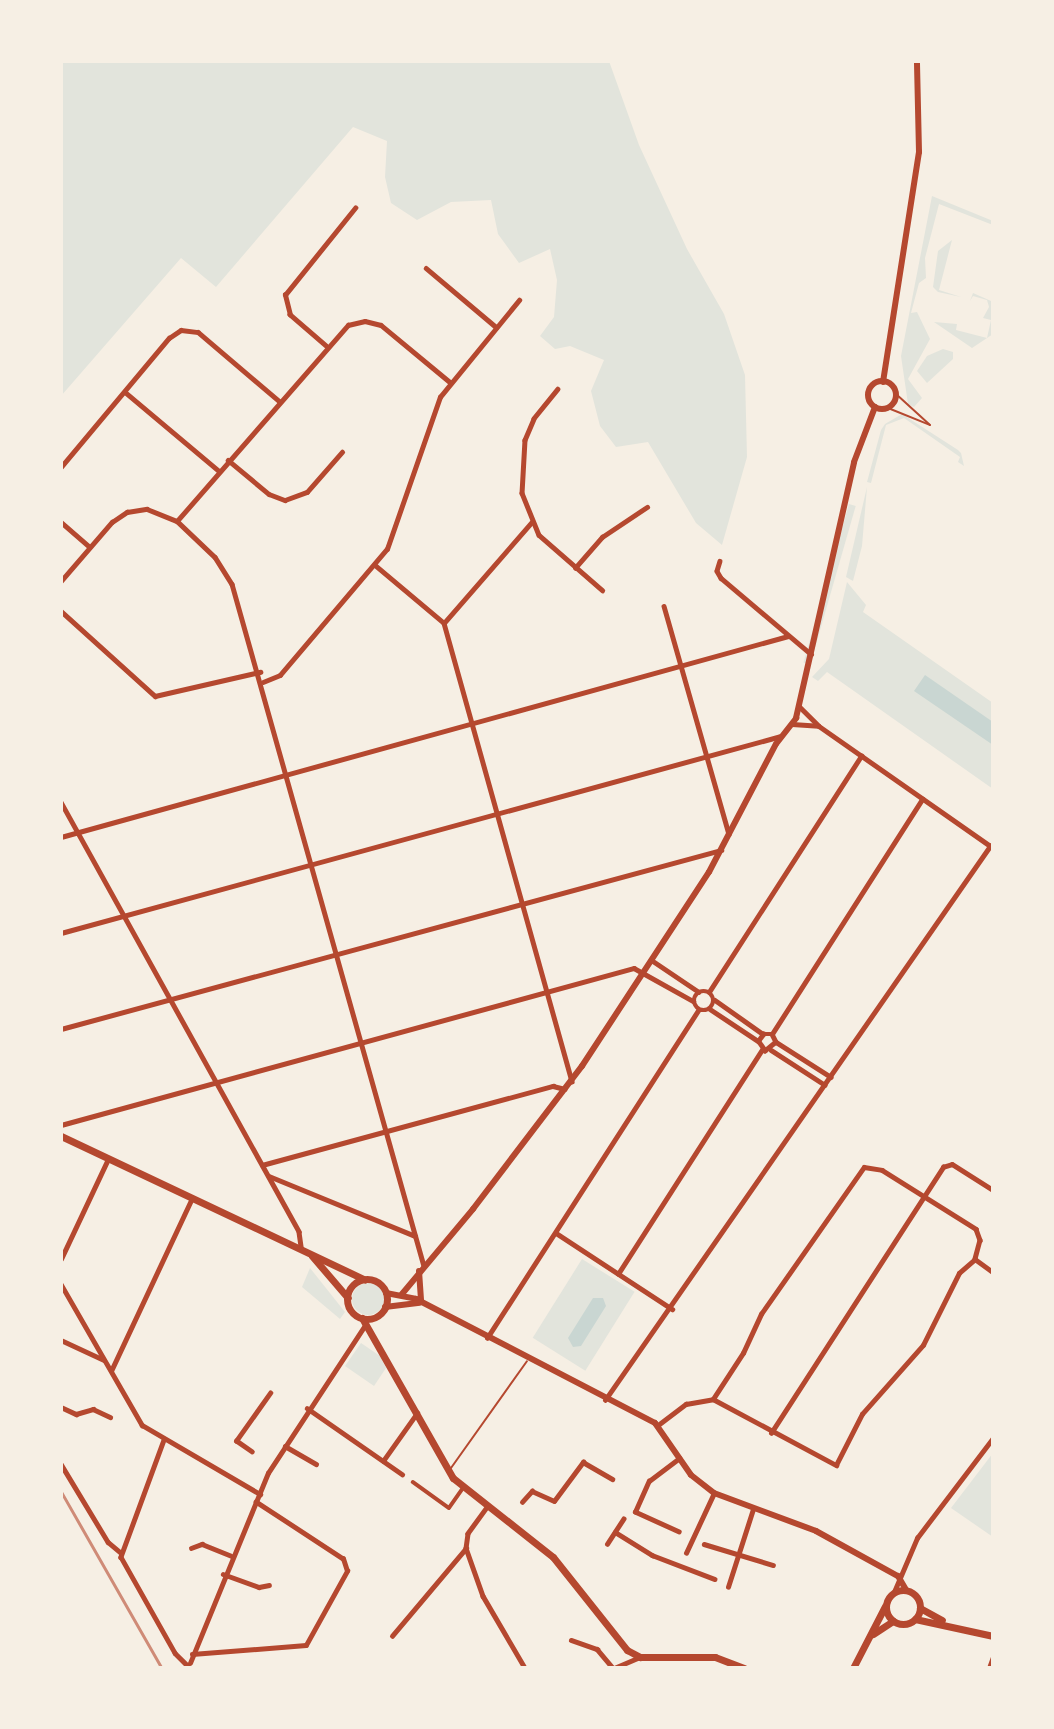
<!DOCTYPE html>
<style>
body{margin:0}
#map{position:relative;width:1054px;height:1729px;overflow:hidden;background:#f6efe4;font-family:"Sofia Sans Condensed",sans-serif}
div>[style]{position:absolute}
[style*='--x']{left:calc(var(--x)*1px);top:calc(var(--y)*1px);width:calc(var(--w)*1px);rotate:calc(var(--a)*1deg)}
.green>*{inset:0;background:#e2e4dc;transform-origin:0 0}
.round{border-radius:50%}
.water>*{inset:0;background:#c9d6d2}
.service>*{height:2px;margin:-1px;padding:0 1px;transform-origin:1px;border-radius:1px;background:#b5482f}
.pedestrian>*{height:3.5px;margin:-1.75px;padding:0 1.75px;transform-origin:1.75px;border-radius:1.75px;background:#b5482f}
.minor>*{height:4.5px;margin:-2.25px;padding:0 2.25px;transform-origin:2.25px;border-radius:2.25px;background:#b5482f}
.minor>.ring{margin:-2.25px;padding:0;box-sizing:content-box;background:none;border:4.5px solid #b5482f;border-radius:50%}
.tertiary>*{height:5px;margin:-2.5px;padding:0 2.5px;transform-origin:2.5px;border-radius:2.5px;background:#b5482f}
.secondary>*{height:6px;margin:-3px;padding:0 3px;transform-origin:3px;border-radius:3px;background:#b5482f}
.secondary>.ring{margin:-3px;padding:0;box-sizing:content-box;background:none;border:6px solid #b5482f;border-radius:50%}
.primary>*{height:7px;margin:-3.5px;padding:0 3.5px;transform-origin:3.5px;border-radius:3.5px;background:#b5482f}
.primary>.ring{margin:-3.5px;padding:0;box-sizing:content-box;background:none;border:7px solid #b5482f;border-radius:50%}
.rail>*{height:2.5px;margin:-1.25px;padding:0 1.25px;transform-origin:1.25px;border-radius:1.25px;background:#cf8b77}
span{translate:-50% -50%;white-space:nowrap;text-align:center;line-height:1.15;-webkit-text-stroke:7px #f6efe4;paint-order:stroke}
.frame{position:absolute;inset:0;border:63px solid #f6efe4;pointer-events:none}
</style>
<div id="map">
<div class="green">
<div style="clip-path:polygon(61px 61px,609px 61px,639px 145px,687px 249px,724px 314px,745px 375px,747px 457px,722px 545px,696px 523px,648px 442px,616px 447px,600px 426px,591px 391px,604px 360px,570px 346px,555px 349px,540px 336px,554px 317px,557px 280px,550px 249px,519px 263px,498px 234px,491px 200px,451px 202px,417px 220px,391px 203px,385px 177px,387px 141px,353px 127px,216px 287px,181px 258px,61px 396px)"></div>
<div style="clip-path:polygon(932px 196px,993px 221px,993px 225px,939px 204px,925px 258px,926px 278px,919px 283px,911px 313px,917px 312px,930px 339px,908px 379px,922px 398px,914px 407px,908px 404px,901px 356px)"></div>
<div style="clip-path:polygon(952px 240px,939px 290px,961px 297px,938px 292px,933px 287px,938px 251px)"></div>
<div style="clip-path:polygon(973px 293px,991px 301px,993px 334px,972px 348px,934px 322px,957px 324px,956px 330px,987px 338px,991px 320px,983px 318px,989px 307px,987px 300px,973px 296px,970px 301px)"></div>
<div style="clip-path:polygon(943px 349px,953px 352px,953px 359px,927px 383px,917px 371px,927px 356px)"></div>
<div style="clip-path:polygon(902px 414px,958px 450px,961px 453px,964px 466px,958px 462px,960px 457px,904px 418px,886px 425px,871px 483px,867px 482px,881px 430px,885px 424px)"></div>
<div style="clip-path:polygon(867px 487px,862px 546px,853px 581px,846px 577px)"></div>
<div style="left:849px;top:504px;width:7px;height:165px;rotate:16deg"></div>
<div style="clip-path:polygon(847px 582px,866px 605px,863px 612px,993px 703px,993px 789px,827px 672px,818px 681px,812px 677px,829px 659px)"></div>
<div style="left:582px;top:1259px;width:62px;height:93px;rotate:32deg"></div>
<div style="clip-path:polygon(310px 1268px,345px 1312px,340px 1319px,302px 1287px)"></div>
<div class="round" style="left:352px;top:1283px;width:32px;height:32px"></div>
<div style="clip-path:polygon(361px 1343px,380px 1356px,386px 1368px,374px 1386px,345px 1366px)"></div>
<div style="clip-path:polygon(993px 1453px,993px 1537px,951px 1508px)"></div>
</div>
<div class="water">
<div style="clip-path:polygon(925px 675px,993px 722px,993px 745px,914px 691px)"></div>
<div style="clip-path:polygon(593px 1298px,603px 1298px,606px 1306px,581px 1346px,573px 1347px,568px 1338px)"></div>
</div>
<div class="service">
<div style="--x:888;--y:408;--w:45;--a:22"></div>
<div style="--x:930;--y:425;--w:46;--a:-137.6"></div>
<div style="--x:451;--y:1468;--w:131;--a:-54.6"></div>
<div style="--x:846;--y:1667;--w:1;--a:90"></div>
</div>
<div class="pedestrian">
<div style="--x:413;--y:1482;--w:44;--a:35.8"></div>
<div style="--x:449;--y:1508;--w:24;--a:-55"></div>
</div>
<div class="minor">
<div style="--x:426;--y:268;--w:92;--a:40.1"></div>
<div style="--x:326;--y:346;--w:48;--a:-139.3"></div>
<div style="--x:290;--y:315;--w:21;--a:-104"></div>
<div style="--x:285;--y:295;--w:112;--a:-51.2"></div>
<div style="--x:558;--y:389;--w:38;--a:129"></div>
<div style="--x:534;--y:419;--w:23;--a:113"></div>
<div style="--x:525;--y:440;--w:53;--a:93.2"></div>
<div style="--x:522;--y:493;--w:45;--a:68"></div>
<div style="--x:539;--y:535;--w:84;--a:41.1"></div>
<div style="--x:125;--y:392;--w:123;--a:40"></div>
<div style="--x:228;--y:460;--w:53;--a:39.7"></div>
<div style="--x:269;--y:494;--w:17;--a:21"></div>
<div style="--x:285;--y:500;--w:23;--a:-20"></div>
<div style="--x:307;--y:492;--w:53;--a:-48.8"></div>
<div style="--x:61;--y:467;--w:168;--a:-50.1"></div>
<div style="--x:169;--y:338;--w:14;--a:-34"></div>
<div style="--x:181;--y:330;--w:17;--a:7"></div>
<div style="--x:198;--y:332;--w:106;--a:40.4"></div>
<div style="--x:177;--y:521;--w:260;--a:-48.9"></div>
<div style="--x:348;--y:325;--w:17;--a:-13"></div>
<div style="--x:365;--y:321;--w:16;--a:14"></div>
<div style="--x:381;--y:325;--w:89;--a:39.6"></div>
<div style="--x:61;--y:522;--w:38;--a:41"></div>
<div style="--x:720;--y:561;--w:10;--a:107"></div>
<div style="--x:717;--y:571;--w:8;--a:60"></div>
<div style="--x:721;--y:578;--w:118;--a:40.2"></div>
<div style="--x:375;--y:565;--w:90;--a:40"></div>
<div style="--x:444;--y:623;--w:476;--a:74.4"></div>
<div style="--x:575;--y:568;--w:41;--a:-48.9"></div>
<div style="--x:602;--y:537;--w:54;--a:-33.7"></div>
<div style="--x:61;--y:581;--w:78;--a:-49.2"></div>
<div style="--x:112;--y:522;--w:18;--a:-34"></div>
<div style="--x:127;--y:512;--w:20;--a:-9"></div>
<div style="--x:147;--y:509;--w:32;--a:22"></div>
<div style="--x:177;--y:521;--w:52;--a:43.5"></div>
<div style="--x:215;--y:557;--w:32;--a:58"></div>
<div style="--x:232;--y:584;--w:709;--a:74.28"></div>
<div style="--x:664;--y:606;--w:237;--a:74.1"></div>
<div style="--x:61;--y:611;--w:127;--a:42.1"></div>
<div style="--x:155;--y:696;--w:108;--a:-12.9"></div>
<div style="--x:444;--y:623;--w:133;--a:-49"></div>
<div style="--x:263;--y:682;--w:18;--a:-22"></div>
<div style="--x:280;--y:675;--w:165;--a:-49.7"></div>
<div style="--x:387;--y:549;--w:161;--a:-70.8"></div>
<div style="--x:440;--y:397;--w:125;--a:-50.8"></div>
<div style="--x:799;--y:706;--w:28;--a:45"></div>
<div style="--x:819;--y:726;--w:213;--a:35"></div>
<div style="--x:792;--y:724;--w:26;--a:4"></div>
<div style="--x:61;--y:802;--w:491;--a:61"></div>
<div style="--x:299;--y:1232;--w:15;--a:82"></div>
<div style="--x:61;--y:837;--w:754;--a:-15.45"></div>
<div style="--x:61;--y:933;--w:746;--a:-15.3"></div>
<div style="--x:653;--y:961;--w:55;--a:34"></div>
<div class="ring" style="left:694px;top:991px;width:15.5px;height:15.5px"></div>
<div style="--x:709;--y:992;--w:281;--a:-57.2"></div>
<div style="--x:715;--y:1000;--w:59;--a:35.3"></div>
<div style="--x:710;--y:1009;--w:58;--a:33.7"></div>
<div style="--x:61;--y:1029;--w:684;--a:-15.17"></div>
<div style="--x:772;--y:1034;--w:279;--a:-57.4"></div>
<div style="--x:776;--y:1042;--w:14;--a:141"></div>
<div style="--x:765;--y:1051;--w:12;--a:-125"></div>
<div style="--x:758;--y:1041;--w:9;--a:-54"></div>
<div style="--x:763;--y:1034;--w:9;--a:0"></div>
<div style="--x:772;--y:1034;--w:9;--a:63"></div>
<div style="--x:776;--y:1042;--w:65;--a:32.5"></div>
<div style="--x:771;--y:1050;--w:64;--a:32.9"></div>
<div style="--x:61;--y:1125;--w:594;--a:-15.32"></div>
<div style="--x:634;--y:968;--w:68;--a:29.2"></div>
<div style="--x:262;--y:1165;--w:302;--a:-15.2"></div>
<div style="--x:553;--y:1086;--w:12;--a:14"></div>
<div style="--x:269;--y:1176;--w:158;--a:22.3"></div>
<div style="--x:556;--y:1233;--w:139;--a:33.2"></div>
<div style="--x:61;--y:1259;--w:110;--a:-64.8"></div>
<div style="--x:618;--y:1274;--w:266;--a:-57.3"></div>
<div style="--x:61;--y:1284;--w:163;--a:60.1"></div>
<div style="--x:142;--y:1425;--w:137;--a:30.3"></div>
<div style="--x:487;--y:1338;--w:390;--a:-57.2"></div>
<div style="--x:61;--y:1340;--w:47;--a:24.9"></div>
<div style="--x:111;--y:1371;--w:191;--a:-64.9"></div>
<div style="--x:713;--y:1399;--w:55;--a:-56.9"></div>
<div style="--x:743;--y:1353;--w:43;--a:-65.2"></div>
<div style="--x:761;--y:1314;--w:179;--a:-55"></div>
<div style="--x:864;--y:1167;--w:18;--a:9"></div>
<div style="--x:882;--y:1170;--w:111;--a:32.1"></div>
<div style="--x:976;--y:1229;--w:12;--a:70"></div>
<div style="--x:980;--y:1240;--w:20;--a:105"></div>
<div style="--x:605;--y:1400;--w:675;--a:-55.2"></div>
<div style="--x:61;--y:1407;--w:17;--a:25"></div>
<div style="--x:76;--y:1414;--w:18;--a:-16"></div>
<div style="--x:93;--y:1409;--w:19;--a:25"></div>
<div style="--x:307;--y:1408;--w:116;--a:34.8"></div>
<div style="--x:658;--y:1425;--w:35;--a:-37"></div>
<div style="--x:686;--y:1404;--w:27;--a:-10"></div>
<div style="--x:713;--y:1399;--w:140;--a:28.2"></div>
<div style="--x:836;--y:1465;--w:57;--a:-63"></div>
<div style="--x:862;--y:1414;--w:92;--a:-48.5"></div>
<div style="--x:923;--y:1345;--w:80;--a:-63.4"></div>
<div style="--x:959;--y:1273;--w:21;--a:-41"></div>
<div style="--x:975;--y:1259;--w:22;--a:36"></div>
<div style="--x:771;--y:1433;--w:317;--a:-57.1"></div>
<div style="--x:943;--y:1167;--w:9;--a:-18"></div>
<div style="--x:952;--y:1164;--w:49;--a:32.4"></div>
<div style="--x:164;--y:1440;--w:125;--a:110.2"></div>
<div style="--x:121;--y:1557;--w:110;--a:60.6"></div>
<div style="--x:175;--y:1653;--w:21;--a:45"></div>
<div style="--x:285;--y:1446;--w:36;--a:30"></div>
<div style="--x:252;--y:1452;--w:19;--a:-145"></div>
<div style="--x:236;--y:1441;--w:59;--a:-54.7"></div>
<div style="--x:383;--y:1461;--w:59;--a:-54.7"></div>
<div style="--x:61;--y:1464;--w:91;--a:58.9"></div>
<div style="--x:108;--y:1542;--w:17;--a:40"></div>
<div style="--x:522;--y:1502;--w:15;--a:-48"></div>
<div style="--x:532;--y:1491;--w:24;--a:24"></div>
<div style="--x:554;--y:1501;--w:49;--a:-53.4"></div>
<div style="--x:583;--y:1462;--w:34;--a:30"></div>
<div style="--x:488;--y:1506;--w:34;--a:126"></div>
<div style="--x:468;--y:1534;--w:14;--a:98"></div>
<div style="--x:466;--y:1548;--w:51;--a:70.5"></div>
<div style="--x:483;--y:1596;--w:83;--a:59.7"></div>
<div style="--x:615;--y:1532;--w:44;--a:31.9"></div>
<div style="--x:652;--y:1555;--w:67;--a:20.9"></div>
<div style="--x:679;--y:1532;--w:48;--a:-155.6"></div>
<div style="--x:635;--y:1512;--w:34;--a:-66"></div>
<div style="--x:649;--y:1481;--w:38;--a:-37"></div>
<div style="--x:607;--y:1544;--w:30;--a:-57"></div>
<div style="--x:704;--y:1544;--w:72;--a:16.9"></div>
<div style="--x:191;--y:1548;--w:12;--a:-20"></div>
<div style="--x:202;--y:1544;--w:31;--a:22"></div>
<div style="--x:686;--y:1553;--w:66;--a:-65"></div>
<div style="--x:223;--y:1574;--w:38;--a:20"></div>
<div style="--x:259;--y:1587;--w:10;--a:-11"></div>
<div style="--x:728;--y:1587;--w:82;--a:-72.2"></div>
<div style="--x:894;--y:1592;--w:59;--a:-66.9"></div>
<div style="--x:917;--y:1538;--w:126;--a:-52.8"></div>
<div style="--x:392;--y:1636;--w:115;--a:-49.9"></div>
<div style="--x:571;--y:1640;--w:28;--a:19"></div>
<div style="--x:597;--y:1649;--w:25;--a:50"></div>
<div style="--x:192;--y:1654;--w:114;--a:-4.5"></div>
<div style="--x:306;--y:1645;--w:85;--a:-61"></div>
<div style="--x:347;--y:1571;--w:13;--a:-108"></div>
<div style="--x:343;--y:1559;--w:104;--a:-146.8"></div>
<div style="--x:190;--y:1663;--w:205;--a:-67.7"></div>
<div style="--x:268;--y:1473;--w:178;--a:-56.7"></div>
<div style="--x:989;--y:1668;--w:12;--a:-70"></div>
</div>
<div class="tertiary">
<div style="--x:614;--y:1668;--w:28;--a:-23"></div>
</div>
<div class="secondary">
<div class="ring" style="left:868px;top:381px;width:22px;height:22px"></div>
<div style="--x:883;--y:382;--w:233;--a:-81.1"></div>
<div style="--x:919;--y:152;--w:91;--a:-91.3"></div>
<div style="--x:419;--y:1271;--w:31;--a:86"></div>
<div style="--x:386;--y:1293;--w:31;--a:11"></div>
<div style="--x:416;--y:1299;--w:269;--a:27.4"></div>
<div style="--x:655;--y:1423;--w:63;--a:55.3"></div>
<div style="--x:691;--y:1475;--w:29;--a:38"></div>
<div style="--x:714;--y:1493;--w:109;--a:20.4"></div>
<div style="--x:816;--y:1531;--w:94;--a:28.8"></div>
<div style="--x:898;--y:1576;--w:16;--a:60"></div>
<div style="--x:402;--y:1294;--w:111;--a:-50.1"></div>
<div style="--x:473;--y:1209;--w:180;--a:-52.7"></div>
<div style="--x:582;--y:1066;--w:232;--a:-56.8"></div>
<div style="--x:709;--y:872;--w:144;--a:-62.4"></div>
<div style="--x:776;--y:744;--w:33;--a:-52"></div>
<div style="--x:796;--y:718;--w:262;--a:-77.2"></div>
<div style="--x:854;--y:462;--w:59;--a:-69.1"></div>
<div style="--x:385;--y:1307;--w:35;--a:-7"></div>
</div>
<div class="primary">
<div style="--x:61;--y:1136;--w:336;--a:25.3"></div>
<div style="--x:312;--y:1256;--w:55;--a:49.4"></div>
<div class="ring" style="left:347px;top:1279px;width:33px;height:33px"></div>
<div style="--x:362;--y:1318;--w:184;--a:60.4"></div>
<div style="--x:453;--y:1478;--w:127;--a:38.3"></div>
<div style="--x:553;--y:1557;--w:119;--a:51.5"></div>
<div style="--x:627;--y:1650;--w:15;--a:28"></div>
<div style="--x:640;--y:1657;--w:75;--a:0"></div>
<div style="--x:715;--y:1657;--w:31;--a:21"></div>
<div class="ring" style="left:886px;top:1590px;width:27px;height:27px"></div>
<div style="--x:920;--y:1608;--w:25;--a:29"></div>
<div style="--x:915;--y:1619;--w:80;--a:12.3"></div>
<div style="--x:873;--y:1634;--w:24;--a:-33"></div>
<div style="--x:853;--y:1668;--w:70;--a:-62.7"></div>
</div>
<div class="rail">
<div style="--x:61;--y:1491;--w:204;--a:60.3"></div>
</div>
<div class="frame"></div>
</div>
